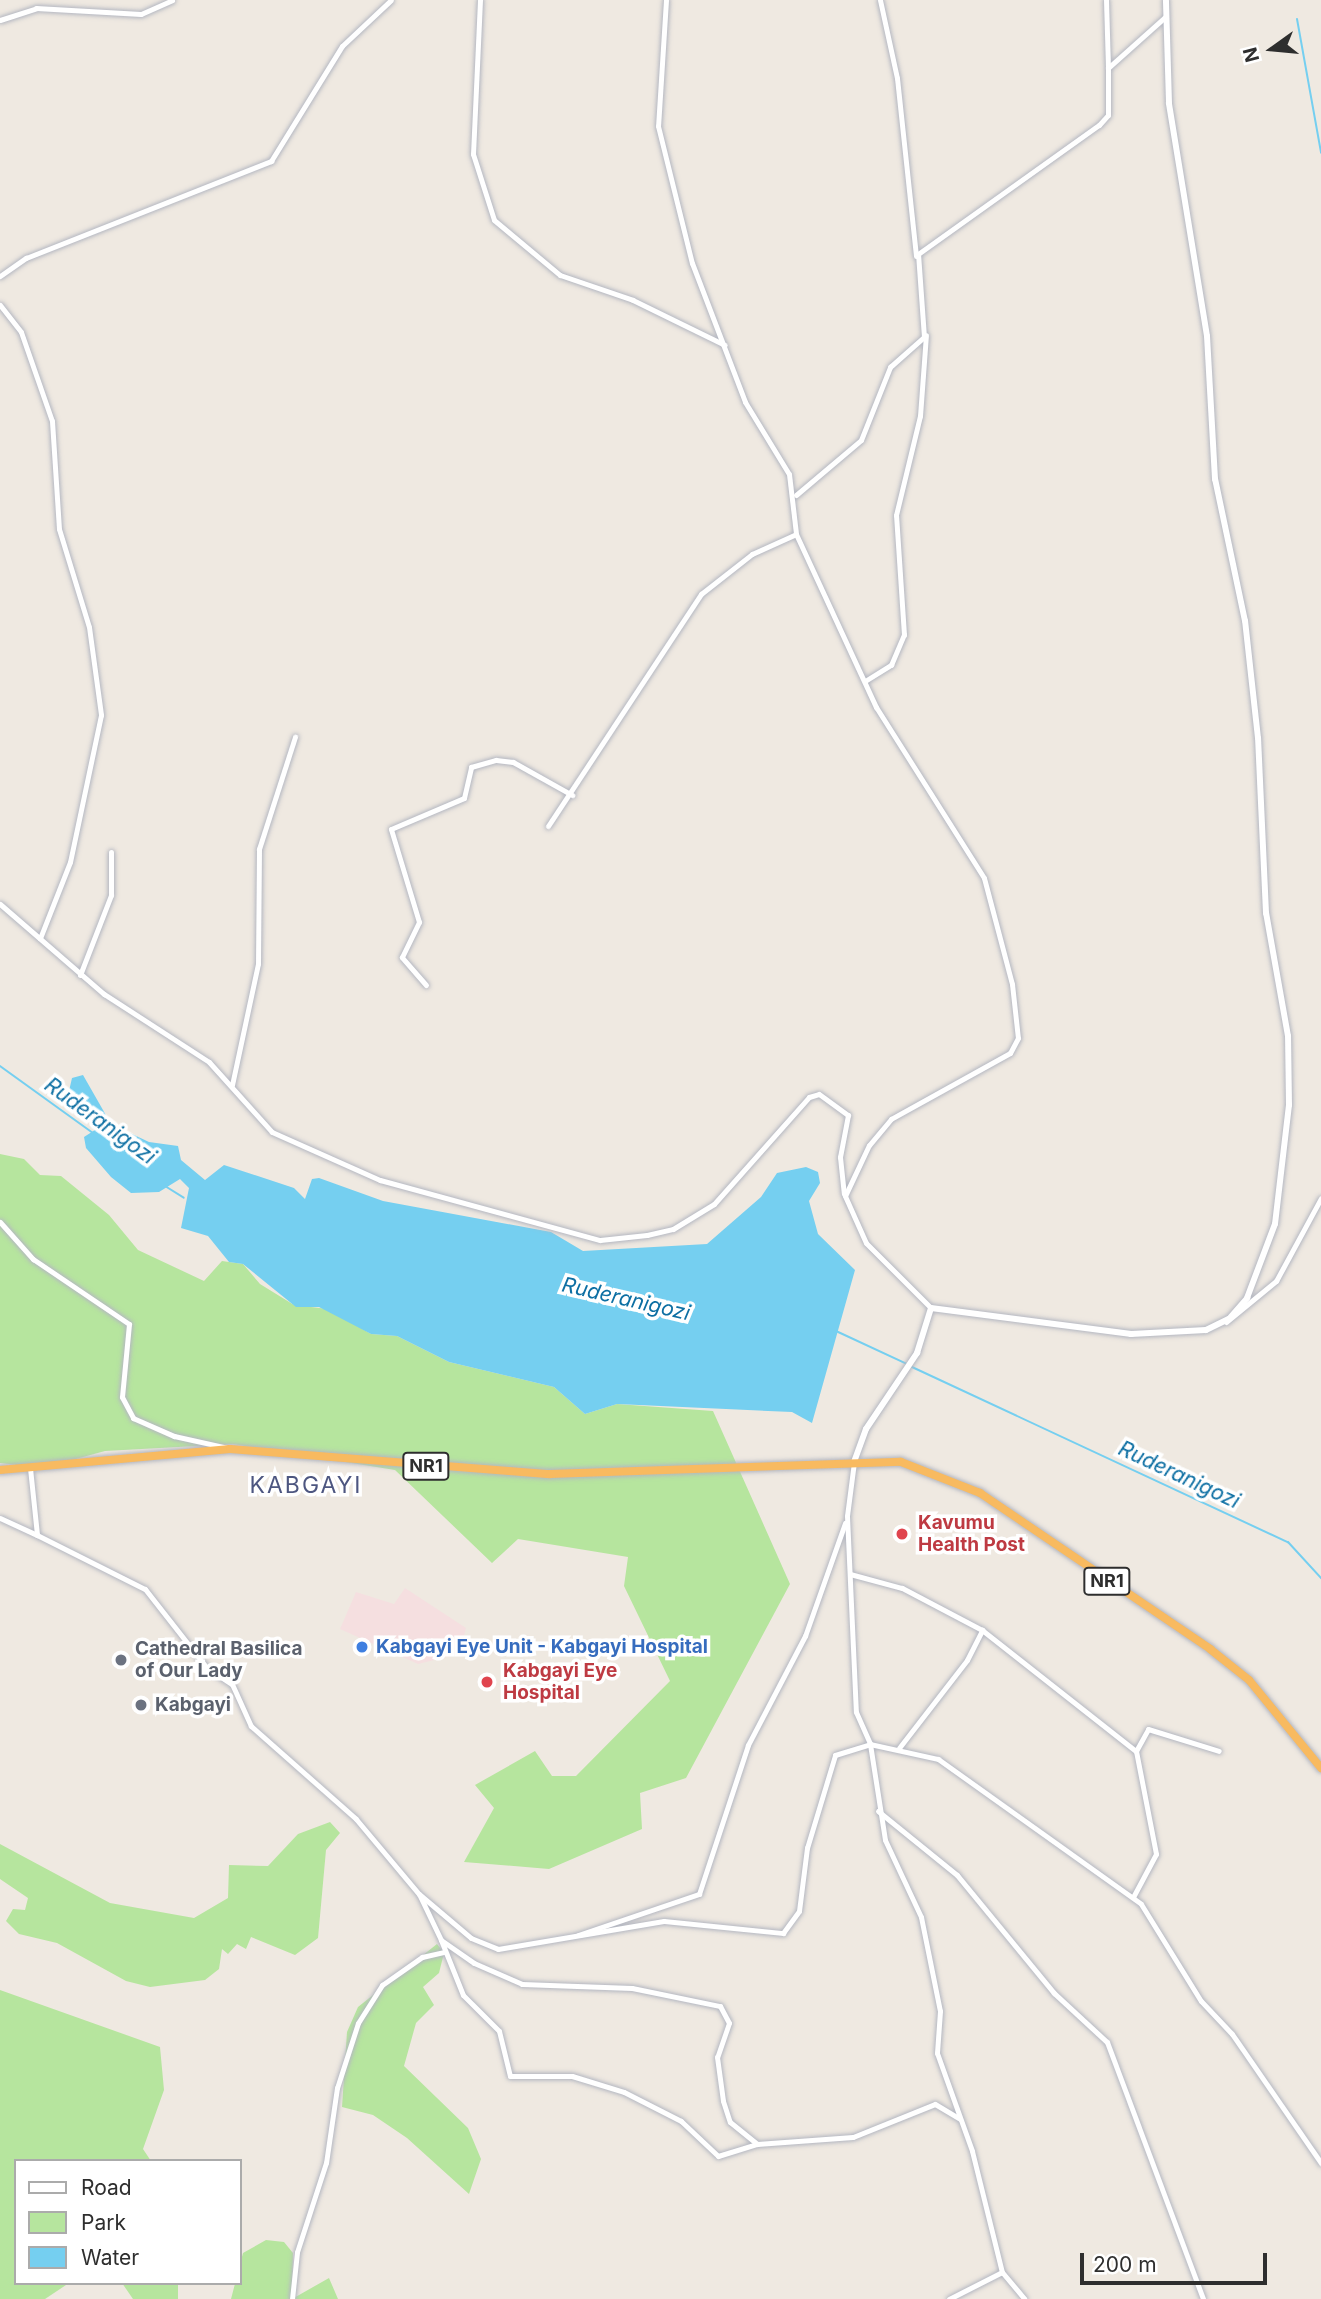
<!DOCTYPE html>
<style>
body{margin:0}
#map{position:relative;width:1321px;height:2299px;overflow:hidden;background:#efe9e1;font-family:Inter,sans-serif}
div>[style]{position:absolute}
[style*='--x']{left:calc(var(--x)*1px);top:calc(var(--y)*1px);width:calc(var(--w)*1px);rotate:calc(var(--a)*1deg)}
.medical>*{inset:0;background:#f5dfe0}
.green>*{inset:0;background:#b6e59e}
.water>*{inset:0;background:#75cff0}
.stream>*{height:2px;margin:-1px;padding:0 1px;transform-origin:1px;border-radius:1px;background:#75cff0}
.roads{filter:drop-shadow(0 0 2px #b4b7c1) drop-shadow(0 0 2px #b4b7c1)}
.minor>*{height:5px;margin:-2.5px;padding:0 2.5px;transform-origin:2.5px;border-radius:2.5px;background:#fff}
.tertiary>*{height:6px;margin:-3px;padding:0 3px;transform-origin:3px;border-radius:3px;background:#fff}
.trunk>*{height:8px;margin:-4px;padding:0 4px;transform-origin:4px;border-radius:4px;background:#f8ba60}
.dots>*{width:19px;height:19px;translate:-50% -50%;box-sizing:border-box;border:4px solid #fff;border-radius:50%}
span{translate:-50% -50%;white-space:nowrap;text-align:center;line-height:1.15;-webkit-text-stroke:7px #fff;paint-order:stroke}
.shield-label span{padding:2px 5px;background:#fff;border:2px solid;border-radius:5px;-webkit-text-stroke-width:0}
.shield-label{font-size:18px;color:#2e2e2e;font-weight:700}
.health-label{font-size:19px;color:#be3a42;font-weight:700}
.left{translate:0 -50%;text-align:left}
.shop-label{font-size:19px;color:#366cbe;font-weight:700}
.worship-label{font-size:19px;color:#5b616d;font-weight:700}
.water-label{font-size:21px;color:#0d6fa3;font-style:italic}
.quarter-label{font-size:23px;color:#4d5680;letter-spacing:2px}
.legend{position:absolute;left:14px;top:2159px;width:228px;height:126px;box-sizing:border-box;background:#fff;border:2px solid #ababab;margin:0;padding:9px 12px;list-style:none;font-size:21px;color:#2e2e2e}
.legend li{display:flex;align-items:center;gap:14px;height:35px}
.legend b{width:35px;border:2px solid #ababab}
.north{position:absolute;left:1237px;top:14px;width:70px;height:70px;-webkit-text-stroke:5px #fff;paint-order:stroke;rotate:255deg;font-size:19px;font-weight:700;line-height:28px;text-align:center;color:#2e2e2e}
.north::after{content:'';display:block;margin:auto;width:24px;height:32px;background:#2e2e2e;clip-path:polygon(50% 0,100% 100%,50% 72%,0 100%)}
.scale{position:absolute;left:1080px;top:2253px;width:187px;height:32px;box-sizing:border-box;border:4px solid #2e2e2e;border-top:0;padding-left:9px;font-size:21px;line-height:24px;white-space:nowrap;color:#2e2e2e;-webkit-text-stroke:5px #fff;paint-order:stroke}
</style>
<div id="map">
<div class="medical">
<div style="clip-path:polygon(405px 1588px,466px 1628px,459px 1654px,418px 1664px,340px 1629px,356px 1592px,394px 1604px)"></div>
</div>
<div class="green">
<div style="clip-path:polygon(0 1154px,24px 1159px,40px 1175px,61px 1176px,109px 1215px,138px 1250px,204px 1281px,222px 1261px,243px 1264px,260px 1284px,294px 1305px,328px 1309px,371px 1334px,397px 1336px,449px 1362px,554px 1387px,585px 1414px,617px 1404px,713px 1411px,790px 1584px,686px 1778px,640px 1793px,642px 1829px,549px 1869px,464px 1862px,494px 1808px,475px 1785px,535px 1751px,552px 1776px,576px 1776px,670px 1681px,624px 1586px,628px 1557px,518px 1539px,492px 1563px,395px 1470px,233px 1444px,105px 1451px,43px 1468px,0 1463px)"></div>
<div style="clip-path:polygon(330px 1822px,340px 1833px,326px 1850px,318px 1938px,295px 1955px,251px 1937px,246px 1949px,237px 1944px,228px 1954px,222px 1949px,219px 1969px,205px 1980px,150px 1987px,126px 1981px,57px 1943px,19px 1934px,6px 1921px,13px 1909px,25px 1910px,28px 1898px,0 1879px,0 1844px,110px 1903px,194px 1918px,228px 1898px,229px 1865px,268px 1866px,298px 1834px)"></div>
<div style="clip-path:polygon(437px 1944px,444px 1953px,439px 1973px,423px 1987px,434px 2005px,416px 2023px,404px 2066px,468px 2128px,481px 2159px,469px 2194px,407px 2138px,373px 2115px,342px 2107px,347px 2032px,358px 2007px)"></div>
<div style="clip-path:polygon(0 1990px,160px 2047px,164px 2090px,143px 2149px,151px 2161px,16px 2161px,16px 2283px,69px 2283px,45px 2299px,0 2299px)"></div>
<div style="clip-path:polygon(266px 2240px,284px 2242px,293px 2253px,292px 2299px,329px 2278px,338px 2299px,231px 2299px,243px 2253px)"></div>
<div style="clip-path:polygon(122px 2283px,178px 2283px,178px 2299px,133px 2299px)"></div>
</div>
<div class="water">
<div style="clip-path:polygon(83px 1075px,111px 1124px,149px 1142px,178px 1146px,181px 1160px,205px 1180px,224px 1165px,294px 1188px,305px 1199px,312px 1179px,319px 1178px,383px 1201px,551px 1232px,583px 1251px,707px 1244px,761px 1197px,777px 1173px,806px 1167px,818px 1172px,820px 1183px,809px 1201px,818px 1234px,855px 1270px,812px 1423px,792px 1412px,617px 1404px,585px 1414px,554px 1387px,449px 1362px,397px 1336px,371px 1334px,319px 1307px,296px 1307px,243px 1264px,229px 1262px,208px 1236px,181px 1228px,189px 1188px,180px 1179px,159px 1192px,131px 1193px,111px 1177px,86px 1148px,84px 1137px,98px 1128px,69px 1091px,72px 1078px)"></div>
</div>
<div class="stream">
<div style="--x:1297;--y:19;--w:136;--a:79.8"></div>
<div style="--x:0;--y:1066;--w:115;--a:35.8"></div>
<div style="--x:165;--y:1186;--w:22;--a:32"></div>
<div style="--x:836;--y:1331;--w:78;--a:24.9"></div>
<div style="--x:912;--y:1367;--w:415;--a:25"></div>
<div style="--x:1288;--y:1542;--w:49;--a:47.5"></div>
</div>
<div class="roads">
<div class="minor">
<div style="--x:480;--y:0;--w:154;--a:92.6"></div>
<div style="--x:473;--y:154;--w:69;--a:72.3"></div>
<div style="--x:494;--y:220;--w:86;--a:39.8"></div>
<div style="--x:560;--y:275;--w:77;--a:18.9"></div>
<div style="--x:633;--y:300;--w:102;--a:26.1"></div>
<div style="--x:666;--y:0;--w:126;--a:93.6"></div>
<div style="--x:658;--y:126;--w:141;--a:76.1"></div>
<div style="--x:692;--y:263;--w:149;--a:69.1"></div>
<div style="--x:745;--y:402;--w:84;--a:58.6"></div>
<div style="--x:789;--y:474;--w:60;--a:83.3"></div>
<div style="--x:796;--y:534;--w:191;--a:65.2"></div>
<div style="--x:876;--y:707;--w:202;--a:57.7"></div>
<div style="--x:984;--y:878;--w:110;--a:75.2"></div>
<div style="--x:1012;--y:984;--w:54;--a:83.7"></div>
<div style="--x:1018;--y:1038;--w:17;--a:118"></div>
<div style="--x:1010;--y:1053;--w:136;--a:151"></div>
<div style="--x:891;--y:1119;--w:34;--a:130"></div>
<div style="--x:869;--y:1145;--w:56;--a:115.2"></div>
<div style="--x:845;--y:1196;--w:51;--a:65.9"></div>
<div style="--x:866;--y:1243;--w:92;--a:45"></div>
<div style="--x:880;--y:0;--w:80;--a:77.7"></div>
<div style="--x:897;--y:78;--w:179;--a:83.9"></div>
<div style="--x:1106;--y:0;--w:67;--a:88.3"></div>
<div style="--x:0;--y:20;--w:38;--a:-18"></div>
<div style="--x:36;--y:8;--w:105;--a:3.3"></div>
<div style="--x:141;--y:14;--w:34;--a:-24"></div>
<div style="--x:0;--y:276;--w:32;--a:-35"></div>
<div style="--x:26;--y:258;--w:264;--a:-21.6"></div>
<div style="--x:271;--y:161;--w:135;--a:-58.3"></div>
<div style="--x:342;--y:46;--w:67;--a:-43.2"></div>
<div style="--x:0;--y:305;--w:34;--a:52"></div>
<div style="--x:21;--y:332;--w:94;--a:70.8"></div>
<div style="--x:52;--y:421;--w:108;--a:86.3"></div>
<div style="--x:59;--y:529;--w:102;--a:73"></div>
<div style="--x:89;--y:627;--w:89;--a:82.2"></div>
<div style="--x:101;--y:715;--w:150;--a:101.9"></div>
<div style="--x:70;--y:862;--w:82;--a:111.5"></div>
<div style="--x:796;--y:495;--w:85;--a:-40.2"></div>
<div style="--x:861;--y:440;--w:79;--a:-68.3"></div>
<div style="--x:890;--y:367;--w:45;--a:-41.4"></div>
<div style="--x:924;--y:337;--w:83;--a:-94.1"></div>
<div style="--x:918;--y:254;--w:222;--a:-35.5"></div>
<div style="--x:1099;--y:125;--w:13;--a:-48"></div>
<div style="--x:1108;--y:115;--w:47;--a:-90"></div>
<div style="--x:1108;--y:68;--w:76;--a:-41.8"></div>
<div style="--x:865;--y:681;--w:31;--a:-32"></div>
<div style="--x:891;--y:665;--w:33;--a:-67"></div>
<div style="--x:904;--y:635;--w:120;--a:-93.8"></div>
<div style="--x:896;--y:515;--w:102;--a:-76.4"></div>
<div style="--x:920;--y:416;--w:81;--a:-85.8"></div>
<div style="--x:548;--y:826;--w:278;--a:-56.6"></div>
<div style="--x:701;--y:594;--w:65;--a:-38.1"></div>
<div style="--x:752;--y:554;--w:48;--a:-24.4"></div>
<div style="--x:0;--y:904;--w:138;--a:40.9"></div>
<div style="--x:104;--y:994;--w:125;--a:32.9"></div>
<div style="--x:209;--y:1062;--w:94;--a:48"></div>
<div style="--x:272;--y:1132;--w:118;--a:24"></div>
<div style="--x:380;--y:1180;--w:228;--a:15.3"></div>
<div style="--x:600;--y:1240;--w:47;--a:-6.1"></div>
<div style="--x:647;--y:1235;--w:27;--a:-13"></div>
<div style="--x:673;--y:1229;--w:48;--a:-31.4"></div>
<div style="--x:714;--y:1204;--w:143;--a:-48.4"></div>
<div style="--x:809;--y:1097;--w:10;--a:-17"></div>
<div style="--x:819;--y:1094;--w:36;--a:36"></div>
<div style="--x:848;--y:1115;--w:43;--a:100.8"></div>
<div style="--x:840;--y:1157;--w:37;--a:84"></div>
<div style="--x:80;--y:975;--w:86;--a:-68.8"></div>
<div style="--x:111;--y:895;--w:43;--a:-90"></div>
<div style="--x:426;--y:985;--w:37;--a:-131"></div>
<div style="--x:402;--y:957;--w:39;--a:-64"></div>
<div style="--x:419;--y:922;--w:97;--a:-106.8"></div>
<div style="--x:391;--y:829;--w:79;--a:-23"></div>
<div style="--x:464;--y:798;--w:32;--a:-77"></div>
<div style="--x:471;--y:767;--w:26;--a:-16"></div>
<div style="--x:496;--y:760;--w:17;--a:7"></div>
<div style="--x:513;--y:762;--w:68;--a:29.2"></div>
<div style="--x:232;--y:1085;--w:124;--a:-77.9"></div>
<div style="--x:258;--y:964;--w:115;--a:-89.5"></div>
<div style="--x:259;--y:849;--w:118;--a:-72.2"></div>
<div style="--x:0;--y:1222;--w:50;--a:48.3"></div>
<div style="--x:33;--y:1259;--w:116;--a:34.1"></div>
<div style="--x:129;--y:1324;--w:73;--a:95.5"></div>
<div style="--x:122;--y:1397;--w:24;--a:62"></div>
<div style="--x:133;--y:1418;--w:45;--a:23.7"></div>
<div style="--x:174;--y:1436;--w:55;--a:12.5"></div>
<div style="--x:1226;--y:1322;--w:65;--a:-39.4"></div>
<div style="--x:1276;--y:1281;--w:94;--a:-61.5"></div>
<div style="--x:854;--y:1462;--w:54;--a:97.4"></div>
<div style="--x:847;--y:1516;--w:196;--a:87.4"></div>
<div style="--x:856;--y:1712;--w:35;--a:66"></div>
<div style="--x:870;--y:1744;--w:97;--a:81.1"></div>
<div style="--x:885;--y:1840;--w:85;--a:64.9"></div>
<div style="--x:921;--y:1917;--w:96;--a:78.6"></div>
<div style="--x:940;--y:2011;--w:42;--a:94.1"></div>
<div style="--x:937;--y:2053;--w:104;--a:70.3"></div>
<div style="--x:972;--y:2151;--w:125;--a:76.1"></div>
<div style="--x:1002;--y:2272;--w:35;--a:50"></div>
<div style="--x:30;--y:1468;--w:67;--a:84"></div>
<div style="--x:37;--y:1535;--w:121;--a:26.6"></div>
<div style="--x:145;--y:1589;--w:100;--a:51.9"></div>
<div style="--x:207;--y:1668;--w:30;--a:33"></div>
<div style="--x:232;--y:1684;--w:46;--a:65.7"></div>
<div style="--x:251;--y:1726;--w:140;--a:41.5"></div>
<div style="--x:356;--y:1819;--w:98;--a:50"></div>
<div style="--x:419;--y:1894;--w:51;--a:64.4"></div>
<div style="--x:441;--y:1940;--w:40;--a:34.9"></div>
<div style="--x:474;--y:1963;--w:52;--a:23.6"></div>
<div style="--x:522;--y:1984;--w:110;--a:2.1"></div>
<div style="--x:632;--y:1988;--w:90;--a:11.6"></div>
<div style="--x:720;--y:2006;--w:19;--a:62"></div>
<div style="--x:729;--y:2023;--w:36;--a:109"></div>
<div style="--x:717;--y:2057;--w:44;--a:82.2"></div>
<div style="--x:723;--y:2101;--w:22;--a:72"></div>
<div style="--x:730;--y:2122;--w:35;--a:39"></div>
<div style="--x:757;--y:2144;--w:96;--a:-4.2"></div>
<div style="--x:853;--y:2137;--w:88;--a:-21.9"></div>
<div style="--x:935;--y:2104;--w:29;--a:31"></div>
<div style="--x:0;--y:1518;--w:41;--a:24.7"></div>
<div style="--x:850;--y:1574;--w:54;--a:15.1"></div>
<div style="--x:902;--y:1588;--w:90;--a:27.7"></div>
<div style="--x:982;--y:1630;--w:196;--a:38.2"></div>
<div style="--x:1136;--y:1751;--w:105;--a:79"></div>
<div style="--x:1156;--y:1854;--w:49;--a:118.1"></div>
<div style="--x:899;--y:1748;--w:111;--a:-52.3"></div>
<div style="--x:967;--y:1660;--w:34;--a:-63"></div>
<div style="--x:1136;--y:1751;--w:25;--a:-61"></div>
<div style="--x:1148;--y:1729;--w:74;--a:17.2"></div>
<div style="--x:878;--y:1811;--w:102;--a:39"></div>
<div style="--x:957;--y:1875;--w:153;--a:50.6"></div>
<div style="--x:1054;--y:1993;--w:72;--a:42.8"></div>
<div style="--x:1107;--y:2042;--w:274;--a:69.5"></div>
<div style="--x:419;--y:1894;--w:68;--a:40.2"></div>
<div style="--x:471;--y:1938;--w:29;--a:22"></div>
<div style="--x:498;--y:1949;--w:168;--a:-9.6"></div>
<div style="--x:664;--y:1921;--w:120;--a:5.8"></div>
<div style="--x:783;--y:1933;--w:27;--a:-54"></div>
<div style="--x:799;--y:1911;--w:64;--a:-82.8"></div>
<div style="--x:807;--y:1848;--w:97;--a:-73.2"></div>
<div style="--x:835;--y:1755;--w:37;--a:-17"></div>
<div style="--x:870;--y:1744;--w:70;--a:12.4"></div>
<div style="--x:938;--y:1759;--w:249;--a:35.5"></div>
<div style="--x:1141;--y:1904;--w:114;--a:58.3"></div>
<div style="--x:1201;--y:2001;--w:45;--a:46.8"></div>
<div style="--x:1232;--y:2034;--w:157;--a:55.4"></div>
<div style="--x:578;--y:1935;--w:128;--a:-18.7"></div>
<div style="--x:699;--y:1894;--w:157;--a:-71.8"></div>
<div style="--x:748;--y:1745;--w:123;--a:-62.4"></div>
<div style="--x:805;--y:1636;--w:120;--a:-70.5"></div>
<div style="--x:441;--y:1940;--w:59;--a:68.2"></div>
<div style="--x:463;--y:1995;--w:51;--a:45"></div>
<div style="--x:499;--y:2031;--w:46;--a:76.3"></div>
<div style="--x:510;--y:2076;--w:62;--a:0"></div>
<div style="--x:572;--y:2076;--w:54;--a:17.1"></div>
<div style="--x:624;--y:2092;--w:64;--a:27"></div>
<div style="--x:681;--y:2121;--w:51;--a:43.4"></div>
<div style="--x:718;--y:2156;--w:41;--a:-17.1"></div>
<div style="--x:292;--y:2299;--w:47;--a:-83.9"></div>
<div style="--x:297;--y:2252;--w:94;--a:-72"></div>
<div style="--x:326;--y:2163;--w:76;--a:-81.7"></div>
<div style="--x:337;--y:2088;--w:68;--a:-72.1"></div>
<div style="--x:358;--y:2023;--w:45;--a:-57.7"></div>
<div style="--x:382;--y:1985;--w:49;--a:-35"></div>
<div style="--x:422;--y:1957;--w:23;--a:-13"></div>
<div style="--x:949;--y:2299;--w:59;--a:-27"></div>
</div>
<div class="tertiary">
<div style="--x:854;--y:1462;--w:35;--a:-70"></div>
<div style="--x:866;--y:1429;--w:92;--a:-56.1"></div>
<div style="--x:917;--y:1353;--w:47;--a:-72.7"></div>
<div style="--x:931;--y:1308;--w:202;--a:7.4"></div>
<div style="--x:1131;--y:1334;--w:75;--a:-3.1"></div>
<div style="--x:1206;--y:1330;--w:25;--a:-26"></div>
<div style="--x:1229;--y:1319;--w:28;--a:-49"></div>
<div style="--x:1247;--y:1298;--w:79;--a:-69.3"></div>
<div style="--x:1275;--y:1224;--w:120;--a:-83.3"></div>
<div style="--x:1289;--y:1105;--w:69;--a:-90.8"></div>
<div style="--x:1288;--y:1036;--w:125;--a:-100.1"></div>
<div style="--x:1266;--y:913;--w:175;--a:-92.6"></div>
<div style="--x:1258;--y:738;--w:118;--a:-96.3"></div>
<div style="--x:1245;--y:621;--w:145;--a:-101.9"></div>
<div style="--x:1215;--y:479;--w:143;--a:-93.2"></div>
<div style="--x:1207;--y:336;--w:236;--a:-99.3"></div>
<div style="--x:1169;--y:103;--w:103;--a:-91.7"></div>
</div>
<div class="trunk">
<div style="--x:0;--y:1470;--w:231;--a:-5.2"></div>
<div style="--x:230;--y:1449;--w:321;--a:4.5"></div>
<div style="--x:550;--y:1474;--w:351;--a:-2"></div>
<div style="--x:901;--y:1462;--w:85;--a:21.4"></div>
<div style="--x:980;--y:1493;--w:278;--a:34.1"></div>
<div style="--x:1210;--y:1649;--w:50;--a:38.5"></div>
<div style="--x:1249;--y:1680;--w:114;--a:50.7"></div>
</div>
</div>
<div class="dots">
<div style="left:902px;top:1534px;background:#e0444e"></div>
<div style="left:362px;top:1647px;background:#3f7fe0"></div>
<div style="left:121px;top:1660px;background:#6b7280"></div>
<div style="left:487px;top:1682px;background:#e0444e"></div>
<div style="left:141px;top:1705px;background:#6b7280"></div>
</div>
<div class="shield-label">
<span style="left:426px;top:1466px">NR1</span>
<span style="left:1107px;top:1581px">NR1</span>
</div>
<div class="health-label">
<span class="left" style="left:918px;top:1534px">Kavumu<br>Health Post</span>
<span class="left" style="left:503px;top:1682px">Kabgayi Eye<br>Hospital</span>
</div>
<div class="shop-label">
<span class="left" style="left:376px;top:1647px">Kabgayi Eye Unit - Kabgayi Hospital</span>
</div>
<div class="worship-label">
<span class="left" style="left:135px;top:1660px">Cathedral Basilica<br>of Our Lady</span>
<span class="left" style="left:155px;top:1705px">Kabgayi</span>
</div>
<div class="water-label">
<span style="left:100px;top:1121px;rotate:36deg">Ruderanigozi</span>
<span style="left:626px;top:1299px;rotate:13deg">Ruderanigozi</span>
<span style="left:1179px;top:1475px;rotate:25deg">Ruderanigozi</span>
</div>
<div class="quarter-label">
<span style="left:306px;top:1485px">KABGAYI</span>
</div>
<ul class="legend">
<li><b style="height:9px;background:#fff"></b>Road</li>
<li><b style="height:19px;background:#b6e59e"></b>Park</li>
<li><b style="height:19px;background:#75cff0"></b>Water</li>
</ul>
<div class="north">N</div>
<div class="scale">200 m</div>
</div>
